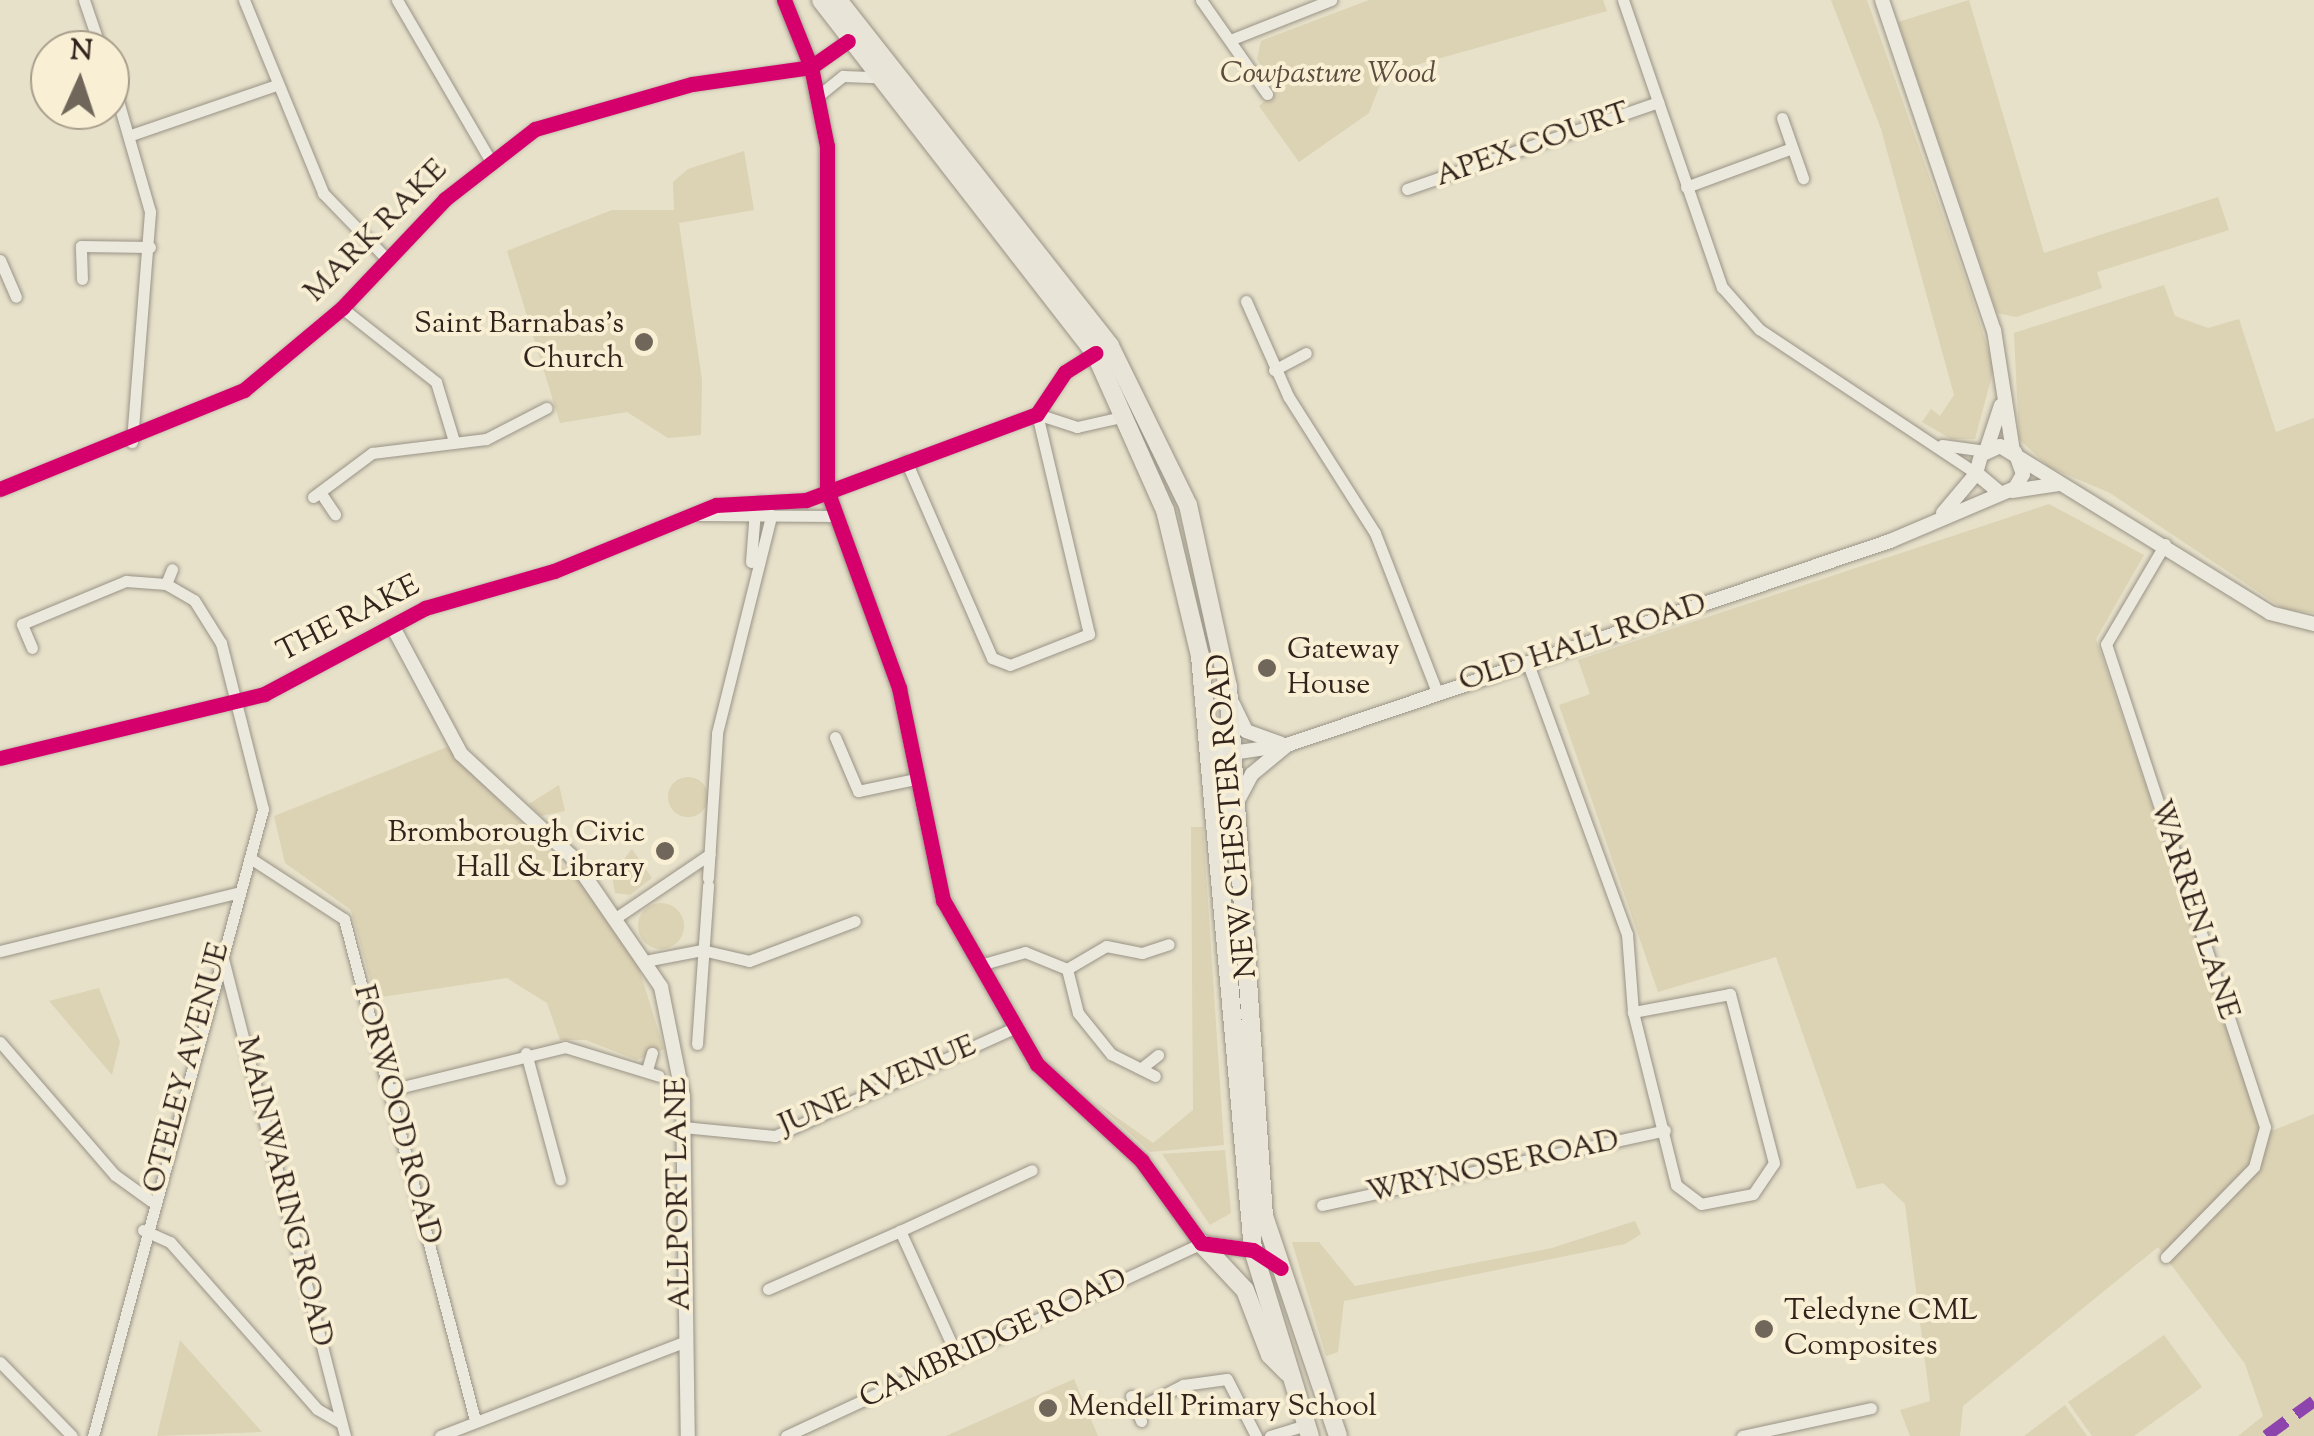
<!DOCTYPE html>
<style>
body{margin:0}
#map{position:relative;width:2314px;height:1436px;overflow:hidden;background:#e7e1ca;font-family:"Sorts Mill Goudy",serif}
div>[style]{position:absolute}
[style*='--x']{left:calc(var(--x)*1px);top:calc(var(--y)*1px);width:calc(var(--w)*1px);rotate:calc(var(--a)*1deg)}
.green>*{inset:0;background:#dcd2b4}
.round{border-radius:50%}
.roads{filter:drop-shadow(0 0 2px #999386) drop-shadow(0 0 2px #999386)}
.minor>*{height:11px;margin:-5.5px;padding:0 5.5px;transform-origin:5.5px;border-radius:5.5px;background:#ebe8dd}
.tertiary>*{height:14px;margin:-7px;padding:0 7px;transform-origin:7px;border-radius:7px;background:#ebe8dd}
.trunk>*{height:18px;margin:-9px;padding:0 9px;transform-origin:9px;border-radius:9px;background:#e8e4d7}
.quiet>*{height:12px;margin-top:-6px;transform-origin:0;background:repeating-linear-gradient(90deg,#8e44ad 0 25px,transparent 0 37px)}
.cycleway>*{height:15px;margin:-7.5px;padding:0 7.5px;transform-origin:7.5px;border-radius:7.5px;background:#d6006c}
.dots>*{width:28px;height:28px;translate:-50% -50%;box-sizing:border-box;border:5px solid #f8efd4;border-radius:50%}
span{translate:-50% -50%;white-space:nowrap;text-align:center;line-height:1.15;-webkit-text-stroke:8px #f8efd4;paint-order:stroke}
.park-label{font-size:30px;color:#5a4c3e;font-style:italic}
.street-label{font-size:30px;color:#32241d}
.poi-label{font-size:30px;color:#32241d}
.right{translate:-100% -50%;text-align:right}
.left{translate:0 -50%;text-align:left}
.north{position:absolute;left:30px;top:30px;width:100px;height:100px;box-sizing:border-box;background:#f8efd4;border:2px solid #a99e8b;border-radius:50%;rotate:3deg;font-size:28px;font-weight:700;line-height:40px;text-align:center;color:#32241d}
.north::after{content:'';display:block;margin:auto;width:35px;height:45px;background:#71665a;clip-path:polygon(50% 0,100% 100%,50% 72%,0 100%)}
</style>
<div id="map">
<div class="green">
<div style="clip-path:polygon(1369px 0,1603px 0,1607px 11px,1384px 74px,1369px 113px,1299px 162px,1259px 106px,1278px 90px,1257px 59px,1261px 41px)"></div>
<div style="clip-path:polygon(1831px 0,1867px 0,1970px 292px,1994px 368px,1975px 439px,1951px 439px,1922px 422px,1931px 409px,1940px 416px,1954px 395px,1881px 129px)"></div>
<div style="clip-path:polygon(1969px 0,2044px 253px,2218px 197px,2229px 230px,2097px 272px,2102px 288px,2016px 317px,1997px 313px,1898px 22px)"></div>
<div style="clip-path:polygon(744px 151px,754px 210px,679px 223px,702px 380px,701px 435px,668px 438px,627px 412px,560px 423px,507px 251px,612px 210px,674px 210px,673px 182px,688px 169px)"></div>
<div style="clip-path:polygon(2164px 285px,2175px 316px,2208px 328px,2239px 319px,2276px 432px,2314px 418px,2314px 613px,2284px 609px,2110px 493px,2049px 467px,2019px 439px,2014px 333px)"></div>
<div style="clip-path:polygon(2049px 504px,2144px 555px,2096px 639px,2264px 1134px,2314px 1114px,2314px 1436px,2238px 1436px,2263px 1416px,2245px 1364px,2158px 1247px,1963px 1406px,1960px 1436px,1910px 1436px,1900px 1410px,1930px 1401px,1905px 1204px,1883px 1183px,1857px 1189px,1776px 957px,1658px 992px,1559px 705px,1590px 694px,1578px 660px)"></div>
<div style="clip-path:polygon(447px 747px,591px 894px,637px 962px,664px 1049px,637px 1060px,586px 1040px,560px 1040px,547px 1003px,507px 978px,375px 998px,351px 910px,285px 863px,274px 816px)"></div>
<div class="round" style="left:668px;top:777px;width:40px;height:40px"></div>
<div style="clip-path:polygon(559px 785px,565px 811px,541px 816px,529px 804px)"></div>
<div style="clip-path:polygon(1191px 827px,1203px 827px,1224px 1145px,1150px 1152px,1094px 1101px,1153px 1143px,1193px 1110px)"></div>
<div style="clip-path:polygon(632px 849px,652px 878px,630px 895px,615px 893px,612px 875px)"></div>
<div class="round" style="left:638px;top:903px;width:46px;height:46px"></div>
<div style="clip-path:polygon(99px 988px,120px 1042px,112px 1075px,49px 1001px)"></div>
<div style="clip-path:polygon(1225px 1150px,1231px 1213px,1210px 1225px,1162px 1154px)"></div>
<div style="clip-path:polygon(1635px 1221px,1641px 1234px,1625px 1244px,1344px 1301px,1338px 1352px,1326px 1356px,1292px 1242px,1319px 1242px,1355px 1286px,1552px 1248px)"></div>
<div style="clip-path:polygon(2164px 1335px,2202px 1387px,2134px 1436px,2092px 1436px,2068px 1402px)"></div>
<div style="clip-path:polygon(180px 1340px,262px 1432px,157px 1436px)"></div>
<div style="clip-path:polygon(1074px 1379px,1098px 1436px,946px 1436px)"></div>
<div style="clip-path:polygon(2065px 1405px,2087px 1436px,2024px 1436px)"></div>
</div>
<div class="roads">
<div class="minor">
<div style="--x:84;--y:0;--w:53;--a:71.2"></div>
<div style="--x:244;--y:0;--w:209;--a:67.7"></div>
<div style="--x:323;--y:193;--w:91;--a:45.9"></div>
<div style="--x:397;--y:0;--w:185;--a:59.8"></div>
<div style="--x:1201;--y:0;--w:115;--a:54.9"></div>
<div style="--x:1623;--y:0;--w:304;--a:71"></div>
<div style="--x:1722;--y:287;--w:56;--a:48.6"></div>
<div style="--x:1759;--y:329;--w:260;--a:33.6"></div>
<div style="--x:1230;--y:40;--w:109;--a:-21.6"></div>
<div style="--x:110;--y:73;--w:145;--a:73.9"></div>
<div style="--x:150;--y:212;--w:231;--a:94.5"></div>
<div style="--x:818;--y:96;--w:32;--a:-39"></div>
<div style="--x:843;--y:76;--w:33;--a:2"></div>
<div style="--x:1782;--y:118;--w:64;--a:70.7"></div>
<div style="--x:134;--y:134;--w:150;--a:-19"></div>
<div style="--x:1686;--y:187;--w:113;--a:-20.2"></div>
<div style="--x:1407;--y:189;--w:266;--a:-19.1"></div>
<div style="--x:0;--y:260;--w:40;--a:66.6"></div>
<div style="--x:82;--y:279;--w:33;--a:-92"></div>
<div style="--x:81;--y:246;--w:69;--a:0.8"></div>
<div style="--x:1246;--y:301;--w:104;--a:66.1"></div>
<div style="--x:1288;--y:396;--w:162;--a:57.6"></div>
<div style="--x:1375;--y:533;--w:171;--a:68.7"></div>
<div style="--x:342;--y:308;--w:120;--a:38.2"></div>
<div style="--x:436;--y:382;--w:59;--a:73.1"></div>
<div style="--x:1274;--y:370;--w:36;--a:-28"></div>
<div style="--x:1037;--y:414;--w:42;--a:18"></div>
<div style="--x:1077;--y:427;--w:50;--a:-12.7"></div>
<div style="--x:1942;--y:445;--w:44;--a:7.8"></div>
<div style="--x:906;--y:461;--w:215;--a:66.4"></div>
<div style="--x:992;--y:658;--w:19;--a:21"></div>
<div style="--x:1010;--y:665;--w:85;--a:-21.4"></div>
<div style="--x:1089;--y:634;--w:226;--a:-103.3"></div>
<div style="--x:0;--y:489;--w:263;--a:-22.1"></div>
<div style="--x:244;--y:390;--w:128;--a:-39.9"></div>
<div style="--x:342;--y:308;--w:150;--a:-46.6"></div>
<div style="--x:445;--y:199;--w:114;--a:-37.9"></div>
<div style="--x:535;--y:129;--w:163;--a:-16"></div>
<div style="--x:692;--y:84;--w:120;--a:-8.1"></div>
<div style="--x:811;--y:67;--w:45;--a:-35.1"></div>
<div style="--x:320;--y:492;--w:27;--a:56"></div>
<div style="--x:313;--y:497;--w:74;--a:-36.7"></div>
<div style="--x:372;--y:453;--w:115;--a:-7"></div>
<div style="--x:486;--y:439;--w:68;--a:-27.3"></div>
<div style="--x:699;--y:515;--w:134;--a:0.4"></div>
<div style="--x:2165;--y:544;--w:116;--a:120.5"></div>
<div style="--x:2106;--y:644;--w:508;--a:71.78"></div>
<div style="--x:2265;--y:1127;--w:41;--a:105.4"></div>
<div style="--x:2254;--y:1167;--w:126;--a:134.4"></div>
<div style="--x:751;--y:562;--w:52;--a:-85.6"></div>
<div style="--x:166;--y:584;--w:16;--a:-68"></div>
<div style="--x:32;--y:648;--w:26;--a:-113"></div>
<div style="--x:22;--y:624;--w:113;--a:-22.5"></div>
<div style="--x:126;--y:581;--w:40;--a:4.3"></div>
<div style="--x:166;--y:584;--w:32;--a:30"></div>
<div style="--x:194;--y:600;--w:51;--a:57.9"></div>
<div style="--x:221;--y:643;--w:171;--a:75.8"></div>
<div style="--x:263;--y:809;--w:650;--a:105.17"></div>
<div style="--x:1527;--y:661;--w:291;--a:69.9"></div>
<div style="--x:1627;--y:934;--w:78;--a:85.6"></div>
<div style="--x:1633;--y:1012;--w:178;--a:76"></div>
<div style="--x:1676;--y:1185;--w:31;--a:37"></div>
<div style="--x:1701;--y:1204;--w:53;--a:-10.9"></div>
<div style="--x:1753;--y:1194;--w:37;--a:-56"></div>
<div style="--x:1774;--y:1163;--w:175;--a:-104.6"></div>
<div style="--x:1730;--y:994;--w:99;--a:169.5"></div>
<div style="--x:835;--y:737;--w:59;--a:66.9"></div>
<div style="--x:858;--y:791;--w:58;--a:-11.9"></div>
<div style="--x:0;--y:758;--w:272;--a:-13.6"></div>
<div style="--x:264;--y:694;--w:183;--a:-28.1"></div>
<div style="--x:425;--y:608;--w:134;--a:-16"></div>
<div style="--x:554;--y:571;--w:175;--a:-22.2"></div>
<div style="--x:716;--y:505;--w:90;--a:-3.2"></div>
<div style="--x:806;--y:500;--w:246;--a:-20.4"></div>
<div style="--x:1037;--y:414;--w:50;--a:-56.3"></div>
<div style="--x:1065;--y:372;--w:36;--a:-32"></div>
<div style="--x:250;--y:858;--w:112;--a:33"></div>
<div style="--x:344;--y:919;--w:518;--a:75.35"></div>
<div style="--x:708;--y:878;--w:145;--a:-86.4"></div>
<div style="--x:717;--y:733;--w:224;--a:-76"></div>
<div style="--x:771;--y:516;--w:18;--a:-128"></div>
<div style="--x:617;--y:917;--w:112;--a:-34.1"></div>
<div style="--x:0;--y:951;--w:244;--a:-13.8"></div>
<div style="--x:221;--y:951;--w:501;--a:75.66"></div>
<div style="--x:650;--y:960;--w:53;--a:-10.9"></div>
<div style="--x:702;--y:950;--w:48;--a:13.2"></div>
<div style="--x:749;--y:961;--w:113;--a:-20.7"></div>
<div style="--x:980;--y:965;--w:47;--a:-16.1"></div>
<div style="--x:1025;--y:952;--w:45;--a:22"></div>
<div style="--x:1067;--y:969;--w:45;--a:76"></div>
<div style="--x:1078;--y:1013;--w:53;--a:51.2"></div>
<div style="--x:1111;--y:1054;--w:49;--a:26.6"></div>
<div style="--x:1067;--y:969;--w:45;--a:-30.5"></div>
<div style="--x:1106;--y:946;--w:37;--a:11"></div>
<div style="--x:1142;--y:953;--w:28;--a:-18"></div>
<div style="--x:0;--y:1042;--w:176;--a:49.2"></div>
<div style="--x:115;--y:1175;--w:44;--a:35.8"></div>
<div style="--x:697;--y:1044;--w:159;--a:-86"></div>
<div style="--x:526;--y:1053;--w:131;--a:74.9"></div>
<div style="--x:1144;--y:1066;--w:18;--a:-38"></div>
<div style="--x:647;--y:1070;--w:18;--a:-74"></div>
<div style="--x:390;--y:1090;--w:180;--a:-13.8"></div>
<div style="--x:565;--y:1047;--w:98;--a:17.1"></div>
<div style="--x:683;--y:1127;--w:92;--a:5.6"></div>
<div style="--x:775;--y:1136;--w:260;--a:-24.3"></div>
<div style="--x:1322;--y:1205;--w:351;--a:-12.3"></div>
<div style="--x:143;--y:1230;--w:30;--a:24"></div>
<div style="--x:170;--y:1242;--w:222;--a:48.6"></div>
<div style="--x:317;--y:1409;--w:28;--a:30"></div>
<div style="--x:768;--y:1289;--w:144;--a:-23.7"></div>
<div style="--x:958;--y:1358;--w:140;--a:-114.5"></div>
<div style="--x:900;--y:1231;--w:145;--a:-24.8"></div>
<div style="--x:0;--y:1362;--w:103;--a:45.8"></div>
<div style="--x:1131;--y:1396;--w:27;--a:68"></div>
<div style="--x:1136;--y:1409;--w:53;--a:-27.1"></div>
<div style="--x:1183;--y:1385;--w:44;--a:-7.8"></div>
<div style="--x:1227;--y:1379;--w:64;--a:63"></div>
<div style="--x:440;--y:1436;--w:261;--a:-21.1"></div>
<div style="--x:786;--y:1436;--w:458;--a:-24.9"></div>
<div style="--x:1270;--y:1436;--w:38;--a:-17"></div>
<div style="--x:1742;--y:1436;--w:132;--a:-12.2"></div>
</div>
<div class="tertiary">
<div style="--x:784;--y:0;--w:72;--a:68.1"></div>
<div style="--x:811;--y:67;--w:81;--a:78.6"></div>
<div style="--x:827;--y:146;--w:344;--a:90"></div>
<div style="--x:827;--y:490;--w:211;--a:70"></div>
<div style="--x:899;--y:688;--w:217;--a:78.3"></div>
<div style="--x:943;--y:900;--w:189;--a:60.2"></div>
<div style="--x:1037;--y:1064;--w:142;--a:42.7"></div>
<div style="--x:1141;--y:1160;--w:102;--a:54.1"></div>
<div style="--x:1201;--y:1243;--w:52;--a:7.7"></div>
<div style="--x:1253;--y:1250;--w:33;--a:33"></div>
<div style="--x:1882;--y:0;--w:348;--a:71.3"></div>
<div style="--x:1994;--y:330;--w:122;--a:81.1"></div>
<div style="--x:1986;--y:451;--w:48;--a:-71.9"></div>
<div style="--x:2012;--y:491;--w:49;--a:-8.3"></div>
<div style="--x:2000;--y:493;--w:31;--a:-140"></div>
<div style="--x:1976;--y:473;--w:19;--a:-74"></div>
<div style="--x:1981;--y:455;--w:21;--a:-25"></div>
<div style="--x:2000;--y:446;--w:317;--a:31.7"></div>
<div style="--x:2270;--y:613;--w:45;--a:14"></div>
<div style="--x:1943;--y:513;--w:51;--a:-49.8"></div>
<div style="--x:394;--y:629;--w:142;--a:61.8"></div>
<div style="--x:461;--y:754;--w:150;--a:42.8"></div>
<div style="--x:571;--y:856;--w:159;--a:55.5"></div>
<div style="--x:661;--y:987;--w:111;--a:78.6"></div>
<div style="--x:683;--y:1096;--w:340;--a:89.2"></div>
<div style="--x:1233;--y:704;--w:30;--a:64"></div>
<div style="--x:1246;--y:731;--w:37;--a:20"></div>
<div style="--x:1207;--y:746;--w:20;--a:24"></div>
<div style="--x:1225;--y:754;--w:63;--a:-8.3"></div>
<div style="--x:1287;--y:745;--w:637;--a:-18.69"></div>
<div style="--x:1890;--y:541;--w:136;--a:-23"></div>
<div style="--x:2015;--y:488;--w:16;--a:-60"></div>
<div style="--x:2023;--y:474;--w:23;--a:-110"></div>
<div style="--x:1236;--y:804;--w:34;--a:-62"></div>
<div style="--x:1252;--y:774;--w:44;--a:-39.5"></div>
<div style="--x:1226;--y:849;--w:74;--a:-93.9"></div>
<div style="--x:1221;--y:775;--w:24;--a:-62"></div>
</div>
<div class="trunk">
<div style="--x:821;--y:0;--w:447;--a:52.2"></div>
<div style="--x:1095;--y:353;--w:172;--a:66"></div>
<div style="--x:1165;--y:510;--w:150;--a:76.5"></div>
<div style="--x:1200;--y:656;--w:596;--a:84.9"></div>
<div style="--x:1253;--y:1250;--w:195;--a:73"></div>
<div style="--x:838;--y:0;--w:440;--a:51.8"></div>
<div style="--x:1110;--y:346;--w:177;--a:63.9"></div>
<div style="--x:1188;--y:505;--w:186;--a:77.6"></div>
<div style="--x:1228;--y:687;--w:530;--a:86.11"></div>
<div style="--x:1264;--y:1216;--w:232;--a:71.4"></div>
<div style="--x:1201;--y:1243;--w:64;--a:46.9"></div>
<div style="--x:1245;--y:1290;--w:70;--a:69"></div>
<div style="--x:1270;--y:1355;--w:25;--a:45"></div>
</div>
</div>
<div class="quiet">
<div style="--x:2266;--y:1436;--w:59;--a:-36.1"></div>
</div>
<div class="cycleway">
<div style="--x:784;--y:0;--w:72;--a:68.1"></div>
<div style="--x:811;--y:67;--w:81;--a:78.6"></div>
<div style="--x:827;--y:146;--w:344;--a:90"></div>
<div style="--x:827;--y:490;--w:211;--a:70"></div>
<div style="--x:899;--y:688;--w:217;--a:78.3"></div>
<div style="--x:943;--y:900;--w:189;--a:60.2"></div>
<div style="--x:1037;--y:1064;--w:142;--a:42.7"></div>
<div style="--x:1141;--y:1160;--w:102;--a:54.1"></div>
<div style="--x:1201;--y:1243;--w:52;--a:7.7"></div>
<div style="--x:1253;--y:1250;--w:33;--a:33"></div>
<div style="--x:0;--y:489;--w:263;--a:-22.1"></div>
<div style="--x:244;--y:390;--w:128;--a:-39.9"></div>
<div style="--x:342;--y:308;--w:150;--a:-46.6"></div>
<div style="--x:445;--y:199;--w:114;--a:-37.9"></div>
<div style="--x:535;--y:129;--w:163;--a:-16"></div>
<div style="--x:692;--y:84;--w:120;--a:-8.1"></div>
<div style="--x:811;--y:67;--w:45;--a:-35.1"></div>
<div style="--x:0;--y:758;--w:272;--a:-13.6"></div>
<div style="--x:264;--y:694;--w:183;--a:-28.1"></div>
<div style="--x:425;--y:608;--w:134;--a:-16"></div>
<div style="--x:554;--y:571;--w:175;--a:-22.2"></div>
<div style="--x:716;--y:505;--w:90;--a:-3.2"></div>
<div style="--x:806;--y:500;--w:246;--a:-20.4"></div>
<div style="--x:1037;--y:414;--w:50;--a:-56.3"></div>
<div style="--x:1065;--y:372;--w:36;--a:-32"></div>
</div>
<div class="dots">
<div style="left:644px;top:342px;background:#71665a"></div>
<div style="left:1267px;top:668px;background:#71665a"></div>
<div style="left:665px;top:851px;background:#71665a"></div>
<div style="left:1764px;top:1329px;background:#71665a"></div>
<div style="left:1048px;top:1408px;background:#71665a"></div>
</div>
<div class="park-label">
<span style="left:1328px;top:75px">Cowpasture Wood</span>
</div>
<div class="street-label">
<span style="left:1533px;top:146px;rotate:-19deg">APEX COURT</span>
<span style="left:377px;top:232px;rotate:-45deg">MARK RAKE</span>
<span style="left:349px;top:620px;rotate:-27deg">THE RAKE</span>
<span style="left:1583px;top:644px;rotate:-18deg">OLD HALL ROAD</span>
<span style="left:1234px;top:816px;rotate:-95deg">NEW CHESTER ROAD</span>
<span style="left:2193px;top:910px;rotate:72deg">WARREN LANE</span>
<span style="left:188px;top:1068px;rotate:-75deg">OTELEY AVENUE</span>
<span style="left:878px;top:1087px;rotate:-23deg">JUNE AVENUE</span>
<span style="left:396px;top:1115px;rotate:75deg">FORWOOD ROAD</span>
<span style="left:1493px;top:1168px;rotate:-12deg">WRYNOSE ROAD</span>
<span style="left:283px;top:1192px;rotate:76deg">MAINWARING ROAD</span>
<span style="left:680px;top:1194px;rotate:-91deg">ALLPORT LANE</span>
<span style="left:994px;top:1340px;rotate:-25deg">CAMBRIDGE ROAD</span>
</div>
<div class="poi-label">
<span class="right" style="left:624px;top:342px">Saint Barnabas's<br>Church</span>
<span class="left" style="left:1287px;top:668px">Gateway<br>House</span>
<span class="right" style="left:645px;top:851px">Bromborough Civic<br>Hall &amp; Library</span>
<span class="left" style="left:1784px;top:1329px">Teledyne CML<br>Composites</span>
<span class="left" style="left:1068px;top:1408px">Mendell Primary School</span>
</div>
<div class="north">N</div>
</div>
